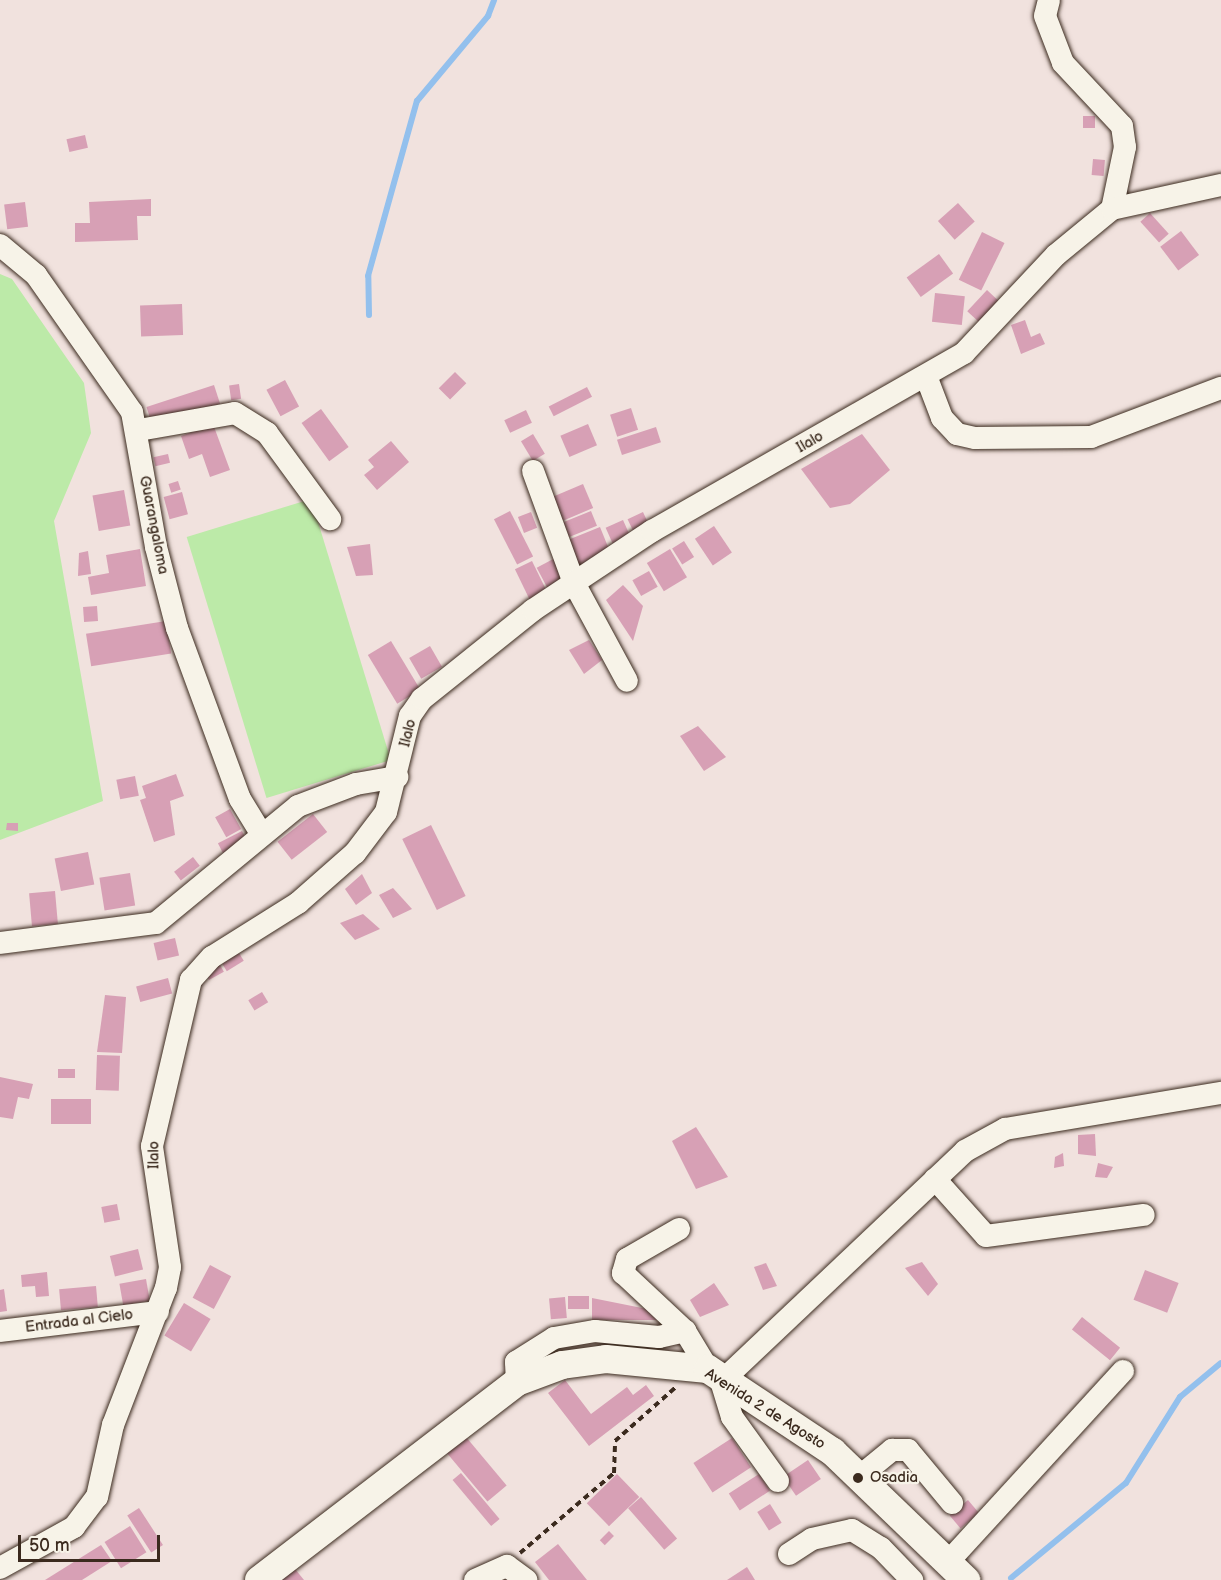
<!DOCTYPE html>
<style>
body{margin:0}
#map{position:relative;width:1221px;height:1580px;overflow:hidden;background:#f1e2de;font-family:"Balsamiq Sans",sans-serif}
div>[style]{position:absolute}
[style*='--x']{left:calc(var(--x)*1px);top:calc(var(--y)*1px);width:calc(var(--w)*1px);rotate:calc(var(--a)*1deg)}
.green>*{inset:0;background:#bceaa8;transform-origin:0 0}
.stream>*{height:6px;margin:-3px;padding:0 3px;transform-origin:3px;border-radius:3px;background:#93c0ed}
.building>*{inset:0;background:#d7a0b5;transform-origin:0 0}
.path>*{height:4px;margin-top:-2px;transform-origin:0;background:repeating-linear-gradient(90deg,#3b2a1e 0 6px,transparent 0 10.5px)}
.roads{filter:drop-shadow(0 0 2px #3b2a1e) drop-shadow(0 0 2px #3b2a1e)}
.minor>*{height:22px;margin:-11px;padding:0 11px;transform-origin:11px;border-radius:11px;background:#f7f3e8}
.major>*{height:28px;margin:-14px;padding:0 14px;transform-origin:14px;border-radius:14px;background:#f7f3e8}
.dots>*{width:16px;height:16px;translate:-50% -50%;box-sizing:border-box;border:3px solid #f7f3e8;border-radius:50%}
span{translate:-50% -50%;white-space:nowrap;text-align:center;line-height:1.15;-webkit-text-stroke:4.5px #f7f3e8;paint-order:stroke}
.street-label{font-size:15px;color:#3b2a1e}
.poi-label{font-size:15px;color:#3b2a1e}
.left{translate:0 -50%;text-align:left}
.scale{position:absolute;left:18px;top:1535px;width:142px;height:27px;box-sizing:border-box;border:3px solid #3b2a1e;border-top:0;padding-left:8px;font-size:18px;line-height:21px;white-space:nowrap;color:#3b2a1e;-webkit-text-stroke:4px #f7f3e8;paint-order:stroke}
</style>
<div id="map">
<div class="green">
<div style="clip-path:polygon(0 274px,12px 279px,84px 383px,91px 433px,54px 521px,103px 801px,0 840px)"></div>
<div style="left:311px;top:499px;width:273px;height:130px;rotate:73deg"></div>
</div>
<div class="stream">
<div style="--x:369;--y:315;--w:39;--a:-91"></div>
<div style="--x:368;--y:276;--w:182;--a:-74.4"></div>
<div style="--x:417;--y:101;--w:111;--a:-50.1"></div>
<div style="--x:488;--y:16;--w:17;--a:-69"></div>
<div style="--x:1011;--y:1578;--w:149;--a:-39.6"></div>
<div style="--x:1126;--y:1483;--w:102;--a:-57.9"></div>
<div style="--x:1180;--y:1397;--w:53;--a:-39.7"></div>
</div>
<div class="building">
<div style="left:1083px;top:116px;width:12px;height:12px"></div>
<div style="left:85px;top:135px;width:13px;height:19px;rotate:77deg"></div>
<div style="left:1093px;top:159px;width:12px;height:16px;rotate:5deg"></div>
<div style="clip-path:polygon(151px 199px,151px 216px,137px 216px,138px 240px,75px 242px,75px 223px,90px 223px,89px 202px)"></div>
<div style="left:25px;top:202px;width:25px;height:21px;rotate:83deg"></div>
<div style="left:958px;top:203px;width:25px;height:27px;rotate:48deg"></div>
<div style="left:1150px;top:213px;width:28px;height:13px;rotate:48deg"></div>
<div style="left:1181px;top:231px;width:30px;height:26px;rotate:53deg"></div>
<div style="left:982px;top:232px;width:25px;height:53px;rotate:26deg"></div>
<div style="left:939px;top:254px;width:24px;height:40px;rotate:54deg"></div>
<div style="left:987px;top:290px;width:16px;height:29px;rotate:43deg"></div>
<div style="left:935px;top:293px;width:30px;height:29px;rotate:6deg"></div>
<div style="left:182px;top:304px;width:31px;height:42px;rotate:88deg"></div>
<div style="clip-path:polygon(1025px 320px,1031px 337px,1040px 333px,1045px 344px,1021px 354px,1011px 325px)"></div>
<div style="left:455px;top:372px;width:16px;height:23px;rotate:45deg"></div>
<div style="left:285px;top:380px;width:30px;height:21px;rotate:62deg"></div>
<div style="left:239px;top:384px;width:15px;height:10px;rotate:82deg"></div>
<div style="left:214px;top:385px;width:20px;height:71px;rotate:72deg"></div>
<div style="left:587px;top:387px;width:11px;height:43px;rotate:63deg"></div>
<div style="left:631px;top:408px;width:23px;height:22px;rotate:72deg"></div>
<div style="left:321px;top:409px;width:47px;height:24px;rotate:54deg"></div>
<div style="left:526px;top:410px;width:14px;height:24px;rotate:65deg"></div>
<div style="clip-path:polygon(213px 424px,230px 470px,210px 477px,202px 454px,189px 459px,181px 436px)"></div>
<div style="left:588px;top:424px;width:23px;height:30px;rotate:67deg"></div>
<div style="left:656px;top:427px;width:16px;height:41px;rotate:72deg"></div>
<div style="left:533px;top:434px;width:23px;height:14px;rotate:59deg"></div>
<div style="clip-path:polygon(862px 434px,890px 470px,850px 504px,830px 508px,801px 469px)"></div>
<div style="clip-path:polygon(391px 441px,409px 462px,377px 490px,364px 475px,374px 467px,368px 460px)"></div>
<div style="left:168px;top:454px;width:9px;height:15px;rotate:77deg"></div>
<div style="left:178px;top:481px;width:9px;height:10px;rotate:72deg"></div>
<div style="left:583px;top:484px;width:26px;height:34px;rotate:67deg"></div>
<div style="left:124px;top:490px;width:36px;height:32px;rotate:80deg"></div>
<div style="left:182px;top:492px;width:23px;height:19px;rotate:75deg"></div>
<div style="left:510px;top:511px;width:51px;height:18px;rotate:63deg"></div>
<div style="left:591px;top:511px;width:16px;height:32px;rotate:68deg"></div>
<div style="left:531px;top:512px;width:17px;height:14px;rotate:69deg"></div>
<div style="left:643px;top:512px;width:14px;height:17px;rotate:65deg"></div>
<div style="left:623px;top:520px;width:17px;height:19px;rotate:66deg"></div>
<div style="left:714px;top:526px;width:32px;height:23px;rotate:56deg"></div>
<div style="left:600px;top:527px;width:31px;height:38px;rotate:68deg"></div>
<div style="left:684px;top:541px;width:19px;height:14px;rotate:58deg"></div>
<div style="clip-path:polygon(370px 544px,373px 575px,356px 576px,347px 547px)"></div>
<div style="clip-path:polygon(140px 549px,146px 586px,91px 595px,88px 577px,109px 573px,106px 555px)"></div>
<div style="left:670px;top:549px;width:33px;height:27px;rotate:59deg"></div>
<div style="clip-path:polygon(88px 551px,91px 574px,78px 576px,79px 553px)"></div>
<div style="left:557px;top:557px;width:30px;height:23px;rotate:62deg"></div>
<div style="left:532px;top:561px;width:39px;height:19px;rotate:64deg"></div>
<div style="left:649px;top:571px;width:18px;height:19px;rotate:61deg"></div>
<div style="clip-path:polygon(623px 585px,643px 606px,633px 641px,606px 600px)"></div>
<div style="left:97px;top:606px;width:15px;height:14px;rotate:86deg"></div>
<div style="left:166px;top:621px;width:33px;height:81px;rotate:81deg"></div>
<div style="clip-path:polygon(589px 640px,602px 660px,584px 674px,569px 650px)"></div>
<div style="left:391px;top:641px;width:57px;height:27px;rotate:59deg"></div>
<div style="left:430px;top:646px;width:24px;height:24px;rotate:60deg"></div>
<div style="clip-path:polygon(698px 726px,726px 757px,704px 771px,680px 736px)"></div>
<div style="clip-path:polygon(176px 774px,184px 796px,170px 801px,175px 835px,154px 842px,140px 800px,146px 798px,142px 786px)"></div>
<div style="left:135px;top:776px;width:20px;height:19px;rotate:79deg"></div>
<div style="left:230px;top:809px;width:23px;height:17px;rotate:61deg"></div>
<div style="left:313px;top:814px;width:23px;height:45px;rotate:52deg"></div>
<div style="clip-path:polygon(7px 823px,18px 823px,18px 831px,6px 830px)"></div>
<div style="left:431px;top:825px;width:79px;height:32px;rotate:64deg"></div>
<div style="left:242px;top:831px;width:11px;height:27px;rotate:63deg"></div>
<div style="left:88px;top:852px;width:33px;height:34px;rotate:79deg"></div>
<div style="left:193px;top:857px;width:11px;height:24px;rotate:52deg"></div>
<div style="left:130px;top:873px;width:33px;height:31px;rotate:81deg"></div>
<div style="clip-path:polygon(362px 874px,372px 893px,356px 905px,345px 889px)"></div>
<div style="clip-path:polygon(393px 888px,412px 909px,393px 918px,379px 895px)"></div>
<div style="left:55px;top:891px;width:33px;height:26px;rotate:85deg"></div>
<div style="clip-path:polygon(363px 914px,380px 929px,355px 940px,340px 923px)"></div>
<div style="left:175px;top:938px;width:18px;height:22px;rotate:77deg"></div>
<div style="left:239px;top:953px;width:9px;height:20px;rotate:58deg"></div>
<div style="left:219px;top:963px;width:10px;height:17px;rotate:61deg"></div>
<div style="left:168px;top:978px;width:16px;height:33px;rotate:75deg"></div>
<div style="left:262px;top:992px;width:12px;height:16px;rotate:59deg"></div>
<div style="clip-path:polygon(105px 995px,126px 997px,122px 1053px,97px 1052px)"></div>
<div style="left:97px;top:1055px;width:23px;height:35px;rotate:2deg"></div>
<div style="left:75px;top:1069px;width:9px;height:17px;rotate:90deg"></div>
<div style="clip-path:polygon(0 1077px,33px 1084px,29px 1099px,18px 1097px,13px 1119px,0 1117px)"></div>
<div style="left:51px;top:1099px;width:40px;height:25px"></div>
<div style="clip-path:polygon(696px 1127px,728px 1177px,696px 1189px,672px 1141px)"></div>
<div style="clip-path:polygon(1095px 1134px,1096px 1156px,1078px 1154px,1078px 1135px)"></div>
<div style="clip-path:polygon(1063px 1153px,1064px 1166px,1054px 1168px,1055px 1157px)"></div>
<div style="clip-path:polygon(1098px 1163px,1113px 1167px,1107px 1178px,1095px 1177px)"></div>
<div style="left:117px;top:1204px;width:16px;height:16px;rotate:79deg"></div>
<div style="left:138px;top:1249px;width:21px;height:29px;rotate:76deg"></div>
<div style="clip-path:polygon(922px 1262px,938px 1284px,928px 1296px,905px 1268px)"></div>
<div style="clip-path:polygon(766px 1263px,777px 1286px,763px 1290px,754px 1267px)"></div>
<div style="left:210px;top:1265px;width:24px;height:37px;rotate:28deg"></div>
<div style="left:1145px;top:1270px;width:36px;height:32px;rotate:21deg"></div>
<div style="clip-path:polygon(47px 1272px,49px 1296px,36px 1297px,35px 1286px,22px 1287px,21px 1275px)"></div>
<div style="left:146px;top:1279px;width:22px;height:27px;rotate:80deg"></div>
<div style="clip-path:polygon(714px 1283px,729px 1305px,700px 1317px,690px 1300px)"></div>
<div style="left:96px;top:1286px;width:21px;height:37px;rotate:85deg"></div>
<div style="clip-path:polygon(4px 1289px,7px 1311px,0 1312px,0 1290px)"></div>
<div style="left:589px;top:1296px;width:13px;height:21px;rotate:90deg"></div>
<div style="left:565px;top:1297px;width:21px;height:16px;rotate:85deg"></div>
<div style="clip-path:polygon(592px 1298px,657px 1311px,657px 1320px,592px 1320px)"></div>
<div style="left:184px;top:1303px;width:31px;height:38px;rotate:31deg"></div>
<div style="left:1082px;top:1317px;width:49px;height:16px;rotate:39deg"></div>
<div style="clip-path:polygon(565px 1380px,591px 1414px,627px 1387px,633px 1395px,646px 1385px,654px 1396px,589px 1446px,548px 1393px)"></div>
<div style="left:461px;top:1431px;width:71px;height:25px;rotate:50deg"></div>
<div style="left:732px;top:1438px;width:35px;height:46px;rotate:57deg"></div>
<div style="left:808px;top:1460px;width:23px;height:30px;rotate:56deg"></div>
<div style="left:461px;top:1473px;width:60px;height:11px;rotate:50deg"></div>
<div style="left:617px;top:1474px;width:32px;height:42px;rotate:46deg"></div>
<div style="left:759px;top:1474px;width:20px;height:36px;rotate:57deg"></div>
<div style="left:641px;top:1497px;width:55px;height:17px;rotate:49deg"></div>
<div style="left:968px;top:1500px;width:17px;height:24px;rotate:50deg"></div>
<div style="left:770px;top:1504px;width:22px;height:15px;rotate:58deg"></div>
<div style="left:139px;top:1508px;width:44px;height:14px;rotate:57deg"></div>
<div style="left:130px;top:1526px;width:31px;height:30px;rotate:58deg"></div>
<div style="left:609px;top:1531px;width:7px;height:13px;rotate:45deg"></div>
<div style="clip-path:polygon(558px 1544px,587px 1580px,549px 1580px,535px 1562px)"></div>
<div style="clip-path:polygon(101px 1545px,112px 1561px,82px 1580px,45px 1580px)"></div>
<div style="clip-path:polygon(291px 1564px,304px 1580px,277px 1580px)"></div>
<div style="clip-path:polygon(747px 1567px,755px 1580px,727px 1580px)"></div>
</div>
<div class="path">
<div style="--x:520;--y:1553;--w:123;--a:-40.4"></div>
<div style="--x:614;--y:1473;--w:32;--a:-88"></div>
<div style="--x:615;--y:1441;--w:81;--a:-41.5"></div>
</div>
<div class="roads">
<div class="minor">
<div style="--x:1049;--y:0;--w:16;--a:104"></div>
<div style="--x:1045;--y:16;--w:50;--a:69"></div>
<div style="--x:1063;--y:63;--w:86;--a:46.9"></div>
<div style="--x:1122;--y:126;--w:21;--a:82"></div>
<div style="--x:1125;--y:147;--w:63;--a:101.8"></div>
<div style="--x:0;--y:245;--w:47;--a:39.8"></div>
<div style="--x:36;--y:275;--w:167;--a:55"></div>
<div style="--x:132;--y:412;--w:137;--a:79.9"></div>
<div style="--x:156;--y:547;--w:84;--a:75.5"></div>
<div style="--x:177;--y:628;--w:182;--a:69.8"></div>
<div style="--x:240;--y:799;--w:42;--a:58.6"></div>
<div style="--x:926;--y:376;--w:45;--a:69.1"></div>
<div style="--x:942;--y:418;--w:22;--a:47"></div>
<div style="--x:957;--y:434;--w:18;--a:13"></div>
<div style="--x:975;--y:438;--w:116;--a:-0.5"></div>
<div style="--x:1091;--y:437;--w:139;--a:-20.7"></div>
<div style="--x:139;--y:430;--w:97;--a:-10"></div>
<div style="--x:235;--y:413;--w:38;--a:32"></div>
<div style="--x:267;--y:433;--w:107;--a:53.8"></div>
<div style="--x:533;--y:471;--w:119;--a:69.9"></div>
<div style="--x:574;--y:583;--w:111;--a:61.6"></div>
<div style="--x:0;--y:943;--w:157;--a:-7.3"></div>
<div style="--x:156;--y:923;--w:184;--a:-39.5"></div>
<div style="--x:298;--y:806;--w:62;--a:-20.8"></div>
<div style="--x:356;--y:784;--w:42;--a:-9.7"></div>
<div style="--x:935;--y:1179;--w:76;--a:48.2"></div>
<div style="--x:986;--y:1236;--w:159;--a:-7.6"></div>
<div style="--x:679;--y:1229;--w:60;--a:150"></div>
<div style="--x:627;--y:1259;--w:15;--a:106"></div>
<div style="--x:623;--y:1273;--w:85;--a:43.1"></div>
<div style="--x:685;--y:1331;--w:44;--a:58.8"></div>
<div style="--x:0;--y:1331;--w:159;--a:-6.9"></div>
<div style="--x:517;--y:1382;--w:20;--a:-93"></div>
<div style="--x:516;--y:1362;--w:45;--a:-32.3"></div>
<div style="--x:554;--y:1338;--w:42;--a:-9.7"></div>
<div style="--x:595;--y:1331;--w:64;--a:5.4"></div>
<div style="--x:659;--y:1337;--w:27;--a:-13"></div>
<div style="--x:859;--y:1477;--w:43;--a:-39.3"></div>
<div style="--x:892;--y:1450;--w:16;--a:0"></div>
<div style="--x:908;--y:1450;--w:69;--a:50.3"></div>
<div style="--x:778;--y:1481;--w:79;--a:-125.7"></div>
<div style="--x:732;--y:1417;--w:37;--a:-107"></div>
<div style="--x:721;--y:1382;--w:336;--a:-43.4"></div>
<div style="--x:965;--y:1151;--w:46;--a:-28.8"></div>
<div style="--x:1005;--y:1129;--w:219;--a:-9.5"></div>
<div style="--x:789;--y:1554;--w:27;--a:-33"></div>
<div style="--x:812;--y:1539;--w:41;--a:-12.7"></div>
<div style="--x:852;--y:1530;--w:34;--a:32"></div>
<div style="--x:881;--y:1548;--w:45;--a:45.9"></div>
<div style="--x:948;--y:1562;--w:259;--a:-47.5"></div>
<div style="--x:0;--y:1568;--w:85;--a:-29"></div>
<div style="--x:74;--y:1527;--w:38;--a:-53"></div>
<div style="--x:97;--y:1497;--w:74;--a:-77.5"></div>
<div style="--x:113;--y:1425;--w:147;--a:-68.9"></div>
<div style="--x:166;--y:1288;--w:21;--a:-79"></div>
<div style="--x:170;--y:1267;--w:122;--a:-98.5"></div>
<div style="--x:152;--y:1146;--w:171;--a:-76.8"></div>
<div style="--x:191;--y:980;--w:31;--a:-48"></div>
<div style="--x:212;--y:957;--w:102;--a:-32.1"></div>
<div style="--x:298;--y:903;--w:76;--a:-41.3"></div>
<div style="--x:355;--y:853;--w:51;--a:-52.9"></div>
<div style="--x:386;--y:812;--w:99;--a:-76"></div>
<div style="--x:410;--y:716;--w:21;--a:-55"></div>
<div style="--x:422;--y:699;--w:142;--a:-38.7"></div>
<div style="--x:533;--y:610;--w:143;--a:-33.6"></div>
<div style="--x:652;--y:531;--w:359;--a:-29.7"></div>
<div style="--x:964;--y:353;--w:134;--a:-46.8"></div>
<div style="--x:1056;--y:255;--w:72;--a:-39.4"></div>
<div style="--x:1112;--y:209;--w:112;--a:-12.4"></div>
<div style="--x:475;--y:1580;--w:35;--a:-24"></div>
<div style="--x:507;--y:1566;--w:24;--a:36"></div>
</div>
<div class="major">
<div style="--x:259;--y:1580;--w:325;--a:-37.5"></div>
<div style="--x:517;--y:1382;--w:48;--a:-20.7"></div>
<div style="--x:562;--y:1365;--w:44;--a:-7.8"></div>
<div style="--x:606;--y:1359;--w:102;--a:5.6"></div>
<div style="--x:708;--y:1369;--w:150;--a:33.6"></div>
<div style="--x:833;--y:1452;--w:185;--a:43.9"></div>
</div>
</div>
<div class="dots">
<div style="left:858px;top:1478px;background:#3b2a1e"></div>
</div>
<div class="street-label">
<span style="left:810px;top:442px;rotate:-30deg">Ilalo</span>
<span style="left:154px;top:525px;rotate:79deg">Guarangaloma</span>
<span style="left:408px;top:733px;rotate:-76deg">Ilalo</span>
<span style="left:154px;top:1155px;rotate:-90deg">Ilalo</span>
<span style="left:79px;top:1321px;rotate:-7deg">Entrada al Cielo</span>
<span style="left:765px;top:1409px;rotate:32deg">Avenida 2 de Agosto</span>
</div>
<div class="poi-label">
<span class="left" style="left:870px;top:1478px">Osadia</span>
</div>
<div class="scale">50 m</div>
</div>
